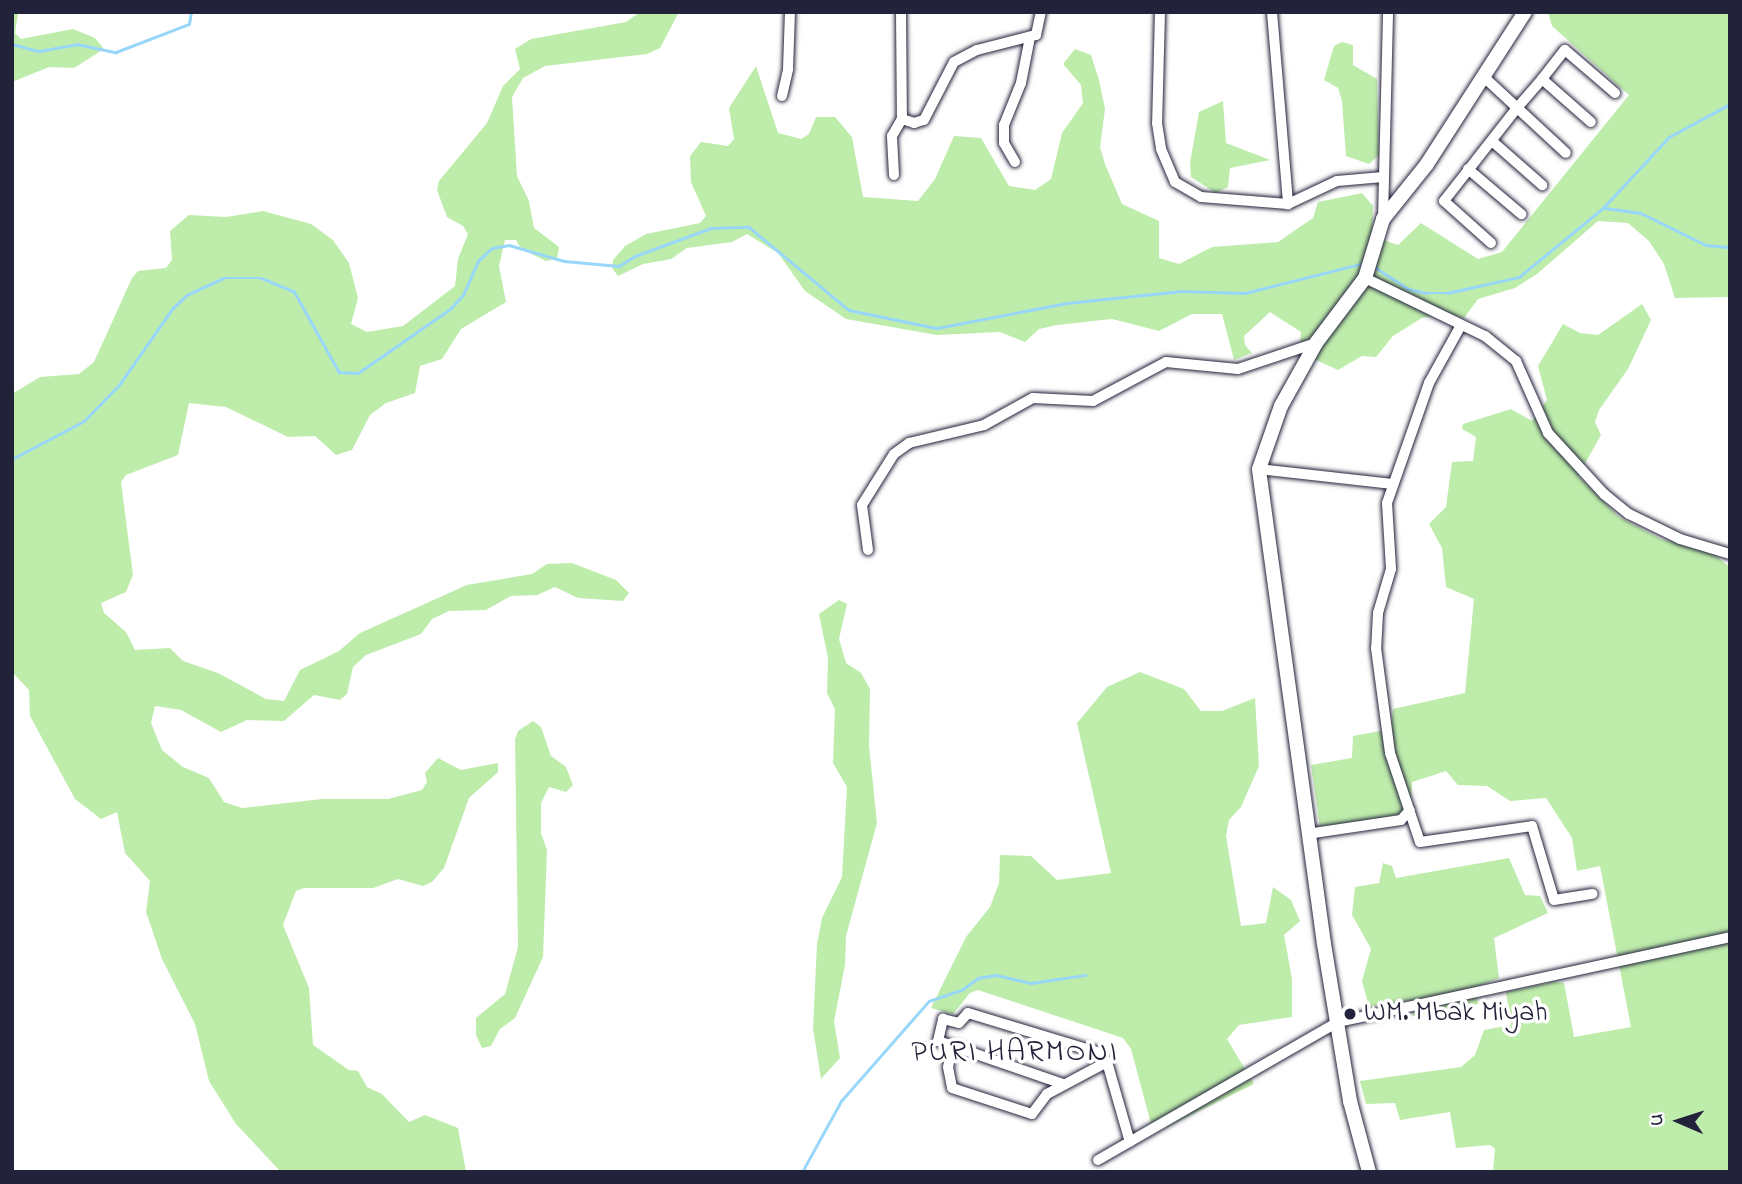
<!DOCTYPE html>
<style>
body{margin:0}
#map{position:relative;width:1742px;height:1184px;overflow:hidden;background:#fff;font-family:"Indie Flower",sans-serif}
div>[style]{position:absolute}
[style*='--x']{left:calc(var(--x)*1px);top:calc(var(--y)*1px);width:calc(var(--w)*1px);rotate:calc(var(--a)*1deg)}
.green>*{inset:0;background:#beecab}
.stream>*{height:2.5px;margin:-1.25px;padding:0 1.25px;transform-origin:1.25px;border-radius:1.25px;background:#98d7f9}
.roads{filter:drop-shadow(0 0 2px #22223b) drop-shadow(0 0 2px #22223b)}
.street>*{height:10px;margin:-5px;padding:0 5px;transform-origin:5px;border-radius:5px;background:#fff}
.secondary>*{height:14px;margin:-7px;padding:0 7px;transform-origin:7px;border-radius:7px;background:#fff}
.dots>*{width:19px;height:19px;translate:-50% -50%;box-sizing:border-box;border:4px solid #fff;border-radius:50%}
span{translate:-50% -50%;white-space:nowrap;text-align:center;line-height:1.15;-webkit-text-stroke:7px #fff;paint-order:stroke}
.poi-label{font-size:28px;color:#22223b}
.left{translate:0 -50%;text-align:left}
.neighbourhood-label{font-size:30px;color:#22223b;letter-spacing:2px}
.frame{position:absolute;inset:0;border:14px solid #22223b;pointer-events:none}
.north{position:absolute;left:1644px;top:1086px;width:70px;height:70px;-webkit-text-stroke:5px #fff;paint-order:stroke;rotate:273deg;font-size:19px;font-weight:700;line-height:28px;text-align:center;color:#22223b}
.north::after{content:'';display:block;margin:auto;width:24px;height:32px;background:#22223b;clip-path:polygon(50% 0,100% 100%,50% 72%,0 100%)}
</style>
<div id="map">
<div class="green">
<div style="clip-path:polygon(12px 12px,18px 14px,15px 33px,21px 39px,73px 29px,95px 38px,104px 49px,74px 68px,49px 67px,12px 82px)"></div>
<div style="clip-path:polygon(640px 12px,679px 12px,660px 48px,647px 54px,545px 66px,523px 78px,512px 97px,517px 176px,529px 201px,534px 228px,559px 247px,557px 259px,546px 261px,521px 249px,516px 240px,505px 240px,499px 266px,506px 302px,461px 329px,442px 359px,420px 366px,415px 393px,386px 403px,370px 415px,352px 450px,336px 455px,315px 436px,288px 437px,226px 407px,189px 403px,178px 455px,126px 475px,121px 482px,133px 575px,126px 592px,101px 603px,104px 613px,126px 632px,135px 650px,170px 648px,183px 661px,218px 673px,266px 699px,284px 701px,300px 670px,339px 651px,360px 633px,467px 585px,532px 574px,547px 564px,572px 563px,616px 580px,629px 593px,623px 601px,578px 598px,555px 587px,537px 595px,511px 596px,486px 610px,449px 611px,432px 619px,421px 634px,366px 655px,353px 667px,347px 694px,340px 700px,314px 695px,284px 721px,247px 720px,221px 732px,181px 710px,155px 706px,151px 723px,162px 750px,183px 767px,209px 778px,224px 802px,242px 808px,322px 799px,388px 799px,422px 790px,427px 782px,425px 773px,438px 758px,461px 770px,498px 763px,498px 772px,469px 798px,444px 868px,432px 882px,423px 886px,398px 879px,373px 888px,304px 888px,296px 891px,283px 925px,309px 988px,313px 1045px,349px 1070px,358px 1071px,367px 1087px,382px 1094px,409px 1122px,425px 1115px,458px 1128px,466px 1172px,281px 1172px,236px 1124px,209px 1081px,195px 1024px,162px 959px,146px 912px,150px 881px,125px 853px,117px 812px,101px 819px,75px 799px,30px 716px,29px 690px,13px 673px,12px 394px,40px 377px,79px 374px,94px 362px,132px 278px,138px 271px,166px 268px,172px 260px,170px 231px,189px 215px,226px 217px,263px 211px,311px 224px,333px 240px,349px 263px,358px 298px,351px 324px,367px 332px,403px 326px,455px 286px,458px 259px,468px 234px,463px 226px,447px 217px,437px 190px,439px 181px,487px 123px,503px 86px,520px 69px,515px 49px,531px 39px,626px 22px)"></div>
<div style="clip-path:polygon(1548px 12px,1730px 12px,1730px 297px,1675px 298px,1664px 264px,1649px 241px,1628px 223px,1598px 221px,1537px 274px,1515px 288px,1478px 299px,1464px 318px,1447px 313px,1422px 318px,1393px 336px,1376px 357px,1362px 356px,1338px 370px,1299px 352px,1301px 332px,1270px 312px,1244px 336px,1245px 345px,1252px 353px,1234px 360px,1222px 314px,1192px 314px,1159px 331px,1112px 319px,1057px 325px,1039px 329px,1025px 342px,1000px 332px,937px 335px,846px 319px,805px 291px,778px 253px,747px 234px,732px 242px,687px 248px,671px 259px,643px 264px,618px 276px,612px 268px,613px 260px,625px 246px,646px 234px,700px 223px,706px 216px,691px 182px,690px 156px,701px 142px,728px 146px,734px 139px,729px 108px,756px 66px,778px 133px,801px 139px,809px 134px,816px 117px,835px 117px,852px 137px,863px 197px,918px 201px,935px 179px,954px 136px,981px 138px,1009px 186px,1035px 190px,1051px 179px,1062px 133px,1083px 103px,1081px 85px,1063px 64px,1075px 49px,1091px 55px,1099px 80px,1105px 109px,1100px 147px,1105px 164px,1122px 204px,1159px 221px,1159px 258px,1179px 264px,1212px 247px,1278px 242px,1313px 218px,1318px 202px,1362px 193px,1373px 206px,1372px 236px,1398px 245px,1421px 223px,1478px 259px,1502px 252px,1629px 95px,1552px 26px)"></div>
<div style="clip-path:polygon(1342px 42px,1353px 45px,1353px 65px,1377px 79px,1379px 155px,1369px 164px,1346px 156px,1342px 101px,1338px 88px,1324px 80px,1334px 46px)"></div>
<div style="clip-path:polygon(1223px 101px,1226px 143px,1270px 160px,1230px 168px,1228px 187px,1216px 193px,1191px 177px,1190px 163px,1199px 112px)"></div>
<div style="clip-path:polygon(1642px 304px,1651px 320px,1628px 369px,1599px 410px,1595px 422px,1601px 435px,1578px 476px,1619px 517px,1661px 539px,1708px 550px,1730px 567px,1730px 1172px,1493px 1172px,1495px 1149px,1490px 1145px,1456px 1148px,1450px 1112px,1400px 1120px,1395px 1103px,1366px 1104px,1360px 1081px,1461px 1067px,1475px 1055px,1484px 1030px,1511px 1025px,1506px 992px,1554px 982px,1564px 983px,1574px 1037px,1631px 1027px,1600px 866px,1577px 871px,1572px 838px,1546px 798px,1510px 801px,1487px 786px,1458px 785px,1446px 771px,1412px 782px,1411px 802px,1402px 814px,1320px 828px,1311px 765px,1352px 758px,1353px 736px,1391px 729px,1393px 709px,1465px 693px,1474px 599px,1446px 587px,1442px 548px,1429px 524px,1446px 507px,1452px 462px,1473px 461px,1476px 437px,1462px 429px,1463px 424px,1511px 409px,1532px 421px,1547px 400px,1538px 366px,1563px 324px,1580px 333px,1598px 335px)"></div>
<div style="clip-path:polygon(839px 600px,847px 604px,839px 639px,846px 663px,861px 673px,870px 689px,869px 746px,877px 823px,846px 936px,845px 965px,834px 1021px,840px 1058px,821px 1079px,813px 1028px,817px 944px,822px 918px,842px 877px,847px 787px,833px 763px,835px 709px,827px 693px,828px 658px,819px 614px)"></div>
<div style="clip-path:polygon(1140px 672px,1184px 689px,1201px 711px,1222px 711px,1255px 698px,1259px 766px,1241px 807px,1229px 820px,1226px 836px,1241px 926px,1266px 923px,1273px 887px,1291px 900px,1300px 921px,1284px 935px,1292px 979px,1292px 1017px,1239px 1025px,1227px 1039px,1254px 1084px,1167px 1127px,1164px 1118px,1151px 1124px,1131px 1049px,1123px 1038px,978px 990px,970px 993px,953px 1014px,931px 1008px,966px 937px,990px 907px,999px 883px,1000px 855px,1031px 856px,1057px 880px,1111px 873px,1077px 723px,1107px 687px)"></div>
<div style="clip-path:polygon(533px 721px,541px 727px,551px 756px,566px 767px,573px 785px,566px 792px,549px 787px,541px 803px,541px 833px,547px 850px,543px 957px,515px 1018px,500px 1029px,491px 1046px,482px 1048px,476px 1035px,476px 1018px,505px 994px,518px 947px,515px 739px,518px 731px)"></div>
<div style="clip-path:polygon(1509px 858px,1525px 895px,1540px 896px,1548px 913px,1494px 938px,1499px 978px,1475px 987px,1478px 1004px,1413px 1016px,1410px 1000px,1369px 1007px,1362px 981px,1371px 949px,1352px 915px,1355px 887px,1379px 883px,1383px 863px,1392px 866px,1396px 878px)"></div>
</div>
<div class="stream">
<div style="--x:12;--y:44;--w:28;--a:15"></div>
<div style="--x:39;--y:51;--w:39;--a:-10"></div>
<div style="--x:77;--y:44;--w:40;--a:12"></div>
<div style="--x:116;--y:52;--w:78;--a:-21"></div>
<div style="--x:189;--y:24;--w:12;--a:-81"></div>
<div style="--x:1605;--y:208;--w:36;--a:8"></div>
<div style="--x:1641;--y:213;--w:72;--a:26.2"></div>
<div style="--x:1706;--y:245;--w:24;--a:5"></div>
<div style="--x:1373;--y:266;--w:43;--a:32.6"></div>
<div style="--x:1409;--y:289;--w:18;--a:13"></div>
<div style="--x:1427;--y:293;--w:20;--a:0"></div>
<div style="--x:1447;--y:293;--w:74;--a:-12.5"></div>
<div style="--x:1519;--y:277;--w:109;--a:-39.4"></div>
<div style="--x:1603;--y:208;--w:97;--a:-47.1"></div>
<div style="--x:1669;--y:137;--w:69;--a:-28.4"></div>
<div style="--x:12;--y:459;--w:81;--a:-27.8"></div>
<div style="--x:84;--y:421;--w:50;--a:-45.8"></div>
<div style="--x:119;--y:385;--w:94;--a:-55"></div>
<div style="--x:173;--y:308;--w:19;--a:-43"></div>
<div style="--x:187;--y:295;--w:40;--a:-25"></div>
<div style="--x:223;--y:278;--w:38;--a:0"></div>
<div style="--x:261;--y:278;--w:35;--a:22"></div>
<div style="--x:294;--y:291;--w:93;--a:60.9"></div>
<div style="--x:339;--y:372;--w:19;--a:3"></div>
<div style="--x:358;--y:373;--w:112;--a:-34.8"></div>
<div style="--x:450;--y:309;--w:19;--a:-47"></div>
<div style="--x:463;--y:295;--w:37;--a:-66"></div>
<div style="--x:478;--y:261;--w:19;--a:-43"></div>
<div style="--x:492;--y:248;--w:17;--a:-10"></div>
<div style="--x:509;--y:245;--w:57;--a:16.2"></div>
<div style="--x:564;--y:261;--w:55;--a:5.2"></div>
<div style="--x:619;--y:266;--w:19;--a:-32"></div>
<div style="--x:635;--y:256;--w:81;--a:-20.2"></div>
<div style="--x:711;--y:228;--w:38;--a:-2"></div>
<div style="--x:749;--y:227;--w:130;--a:39.7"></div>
<div style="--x:849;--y:310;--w:90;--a:11.6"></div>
<div style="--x:937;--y:328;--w:132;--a:-10.9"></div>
<div style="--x:1067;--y:303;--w:115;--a:-6"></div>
<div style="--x:1181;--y:291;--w:64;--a:1.8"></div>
<div style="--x:1245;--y:293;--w:123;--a:-14.1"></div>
<div style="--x:802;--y:1172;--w:81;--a:-61.2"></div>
<div style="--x:841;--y:1101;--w:133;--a:-48.7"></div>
<div style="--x:929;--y:1001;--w:36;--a:-19"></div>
<div style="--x:963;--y:989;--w:19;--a:-36"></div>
<div style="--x:978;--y:978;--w:18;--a:-9"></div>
<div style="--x:996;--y:975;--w:36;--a:13"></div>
<div style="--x:1031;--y:983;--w:55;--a:-8.4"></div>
</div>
<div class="roads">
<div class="street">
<div style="--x:901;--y:12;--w:107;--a:89.5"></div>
<div style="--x:1160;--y:12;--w:111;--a:91.5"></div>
<div style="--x:1157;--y:123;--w:26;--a:81"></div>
<div style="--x:1161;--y:149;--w:36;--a:67"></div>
<div style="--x:1175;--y:182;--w:30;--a:30"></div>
<div style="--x:1201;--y:197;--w:87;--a:4.6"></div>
<div style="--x:1288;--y:204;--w:54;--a:-25.1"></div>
<div style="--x:1337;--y:181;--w:46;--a:-5"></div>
<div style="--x:1272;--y:12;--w:193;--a:85.2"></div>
<div style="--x:1485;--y:78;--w:110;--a:42.8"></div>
<div style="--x:1542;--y:79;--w:37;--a:-52"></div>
<div style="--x:1565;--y:50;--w:66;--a:40.7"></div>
<div style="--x:782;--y:96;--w:28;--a:-77"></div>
<div style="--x:788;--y:69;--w:57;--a:-88"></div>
<div style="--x:902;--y:119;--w:13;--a:18"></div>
<div style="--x:914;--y:123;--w:10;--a:-17"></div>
<div style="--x:924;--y:120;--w:65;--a:-62.7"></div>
<div style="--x:954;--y:62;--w:26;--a:-28"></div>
<div style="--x:977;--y:50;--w:61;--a:-14.3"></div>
<div style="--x:1036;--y:35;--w:24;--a:-78"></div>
<div style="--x:1492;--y:141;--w:67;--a:41.3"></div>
<div style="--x:1015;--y:162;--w:22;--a:-120"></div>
<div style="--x:1004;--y:143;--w:18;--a:-90"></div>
<div style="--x:1004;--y:125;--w:45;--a:-68"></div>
<div style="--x:1021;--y:83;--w:47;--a:-78.9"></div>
<div style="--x:1468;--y:169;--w:70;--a:40.3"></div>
<div style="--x:894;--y:175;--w:39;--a:-93"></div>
<div style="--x:892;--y:136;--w:20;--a:-60"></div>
<div style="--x:1383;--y:219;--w:207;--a:-88.6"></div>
<div style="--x:1491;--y:243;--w:63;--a:-138.2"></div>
<div style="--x:1444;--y:201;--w:118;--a:-51.9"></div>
<div style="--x:1517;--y:108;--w:38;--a:-49"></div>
<div style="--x:1542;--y:79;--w:65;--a:41.3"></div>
<div style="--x:1365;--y:278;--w:133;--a:25.8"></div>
<div style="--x:1485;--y:336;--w:40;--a:39"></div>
<div style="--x:1516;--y:361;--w:79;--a:66"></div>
<div style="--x:1548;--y:433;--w:83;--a:47.4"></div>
<div style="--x:1604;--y:494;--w:32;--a:39"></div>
<div style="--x:1629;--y:514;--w:57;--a:26.1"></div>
<div style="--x:1680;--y:539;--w:52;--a:16.7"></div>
<div style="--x:1460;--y:327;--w:64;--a:119"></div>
<div style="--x:1429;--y:383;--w:127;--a:109.3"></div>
<div style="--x:1387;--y:503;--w:66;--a:86.5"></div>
<div style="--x:1391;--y:569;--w:46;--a:106.5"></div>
<div style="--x:1378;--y:613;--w:35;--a:93"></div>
<div style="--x:1376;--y:648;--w:106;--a:82.4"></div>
<div style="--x:1390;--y:753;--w:94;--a:71.4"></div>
<div style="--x:1420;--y:842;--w:113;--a:-8.1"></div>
<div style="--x:1532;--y:826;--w:77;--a:73.4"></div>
<div style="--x:1554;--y:900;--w:39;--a:-9"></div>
<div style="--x:1259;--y:469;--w:134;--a:6.4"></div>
<div style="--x:868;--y:550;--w:45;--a:-97.6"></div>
<div style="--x:862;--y:505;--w:60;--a:-57.9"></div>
<div style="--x:894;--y:454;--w:19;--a:-36"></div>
<div style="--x:909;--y:443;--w:77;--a:-13.5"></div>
<div style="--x:984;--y:425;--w:56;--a:-28.9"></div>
<div style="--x:1033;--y:398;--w:60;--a:2.9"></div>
<div style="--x:1093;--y:401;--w:83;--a:-28.1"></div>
<div style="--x:1166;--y:362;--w:72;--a:5.6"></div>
<div style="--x:1238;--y:369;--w:82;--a:-18.4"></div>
<div style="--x:1307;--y:834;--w:95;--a:-8.5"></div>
<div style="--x:1401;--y:820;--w:13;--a:-48"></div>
<div style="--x:952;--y:1047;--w:20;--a:101"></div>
<div style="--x:948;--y:1067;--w:21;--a:79"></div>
<div style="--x:952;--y:1088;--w:84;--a:18"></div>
<div style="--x:1032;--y:1114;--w:25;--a:-53"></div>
<div style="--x:1047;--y:1094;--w:68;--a:-28.1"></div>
<div style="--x:1063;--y:1084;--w:132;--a:-161"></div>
<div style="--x:938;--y:1041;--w:23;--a:-77"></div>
<div style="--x:943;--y:1019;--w:16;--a:14"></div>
<div style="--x:959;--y:1023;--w:13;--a:-48"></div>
<div style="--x:968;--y:1013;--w:138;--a:16.9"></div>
<div style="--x:1100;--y:1053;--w:11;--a:52"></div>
<div style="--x:1107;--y:1062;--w:83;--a:74"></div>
<div style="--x:1098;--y:1160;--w:277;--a:-29.9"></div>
<div style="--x:1338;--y:1022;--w:401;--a:-12.2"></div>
</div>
<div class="secondary">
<div style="--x:1369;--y:1172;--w:73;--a:-105"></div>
<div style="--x:1350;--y:1101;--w:159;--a:-99.4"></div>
<div style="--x:1324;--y:944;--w:479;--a:-97.8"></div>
<div style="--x:1259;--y:469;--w:67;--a:-70.8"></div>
<div style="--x:1281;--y:406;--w:72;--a:-60.9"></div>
<div style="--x:1316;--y:343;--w:81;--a:-53"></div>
<div style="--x:1365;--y:278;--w:62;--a:-73"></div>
<div style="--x:1383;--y:219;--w:70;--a:-51.3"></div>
<div style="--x:1427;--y:164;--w:181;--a:-57.2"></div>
</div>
</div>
<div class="dots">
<div style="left:1350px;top:1014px;background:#22223b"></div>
</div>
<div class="poi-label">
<span class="left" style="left:1364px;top:1014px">WM. Mbak Miyah</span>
</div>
<div class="neighbourhood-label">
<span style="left:1015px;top:1053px">PURI HARMONI</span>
</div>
<div class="frame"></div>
<div class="north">U</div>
</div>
